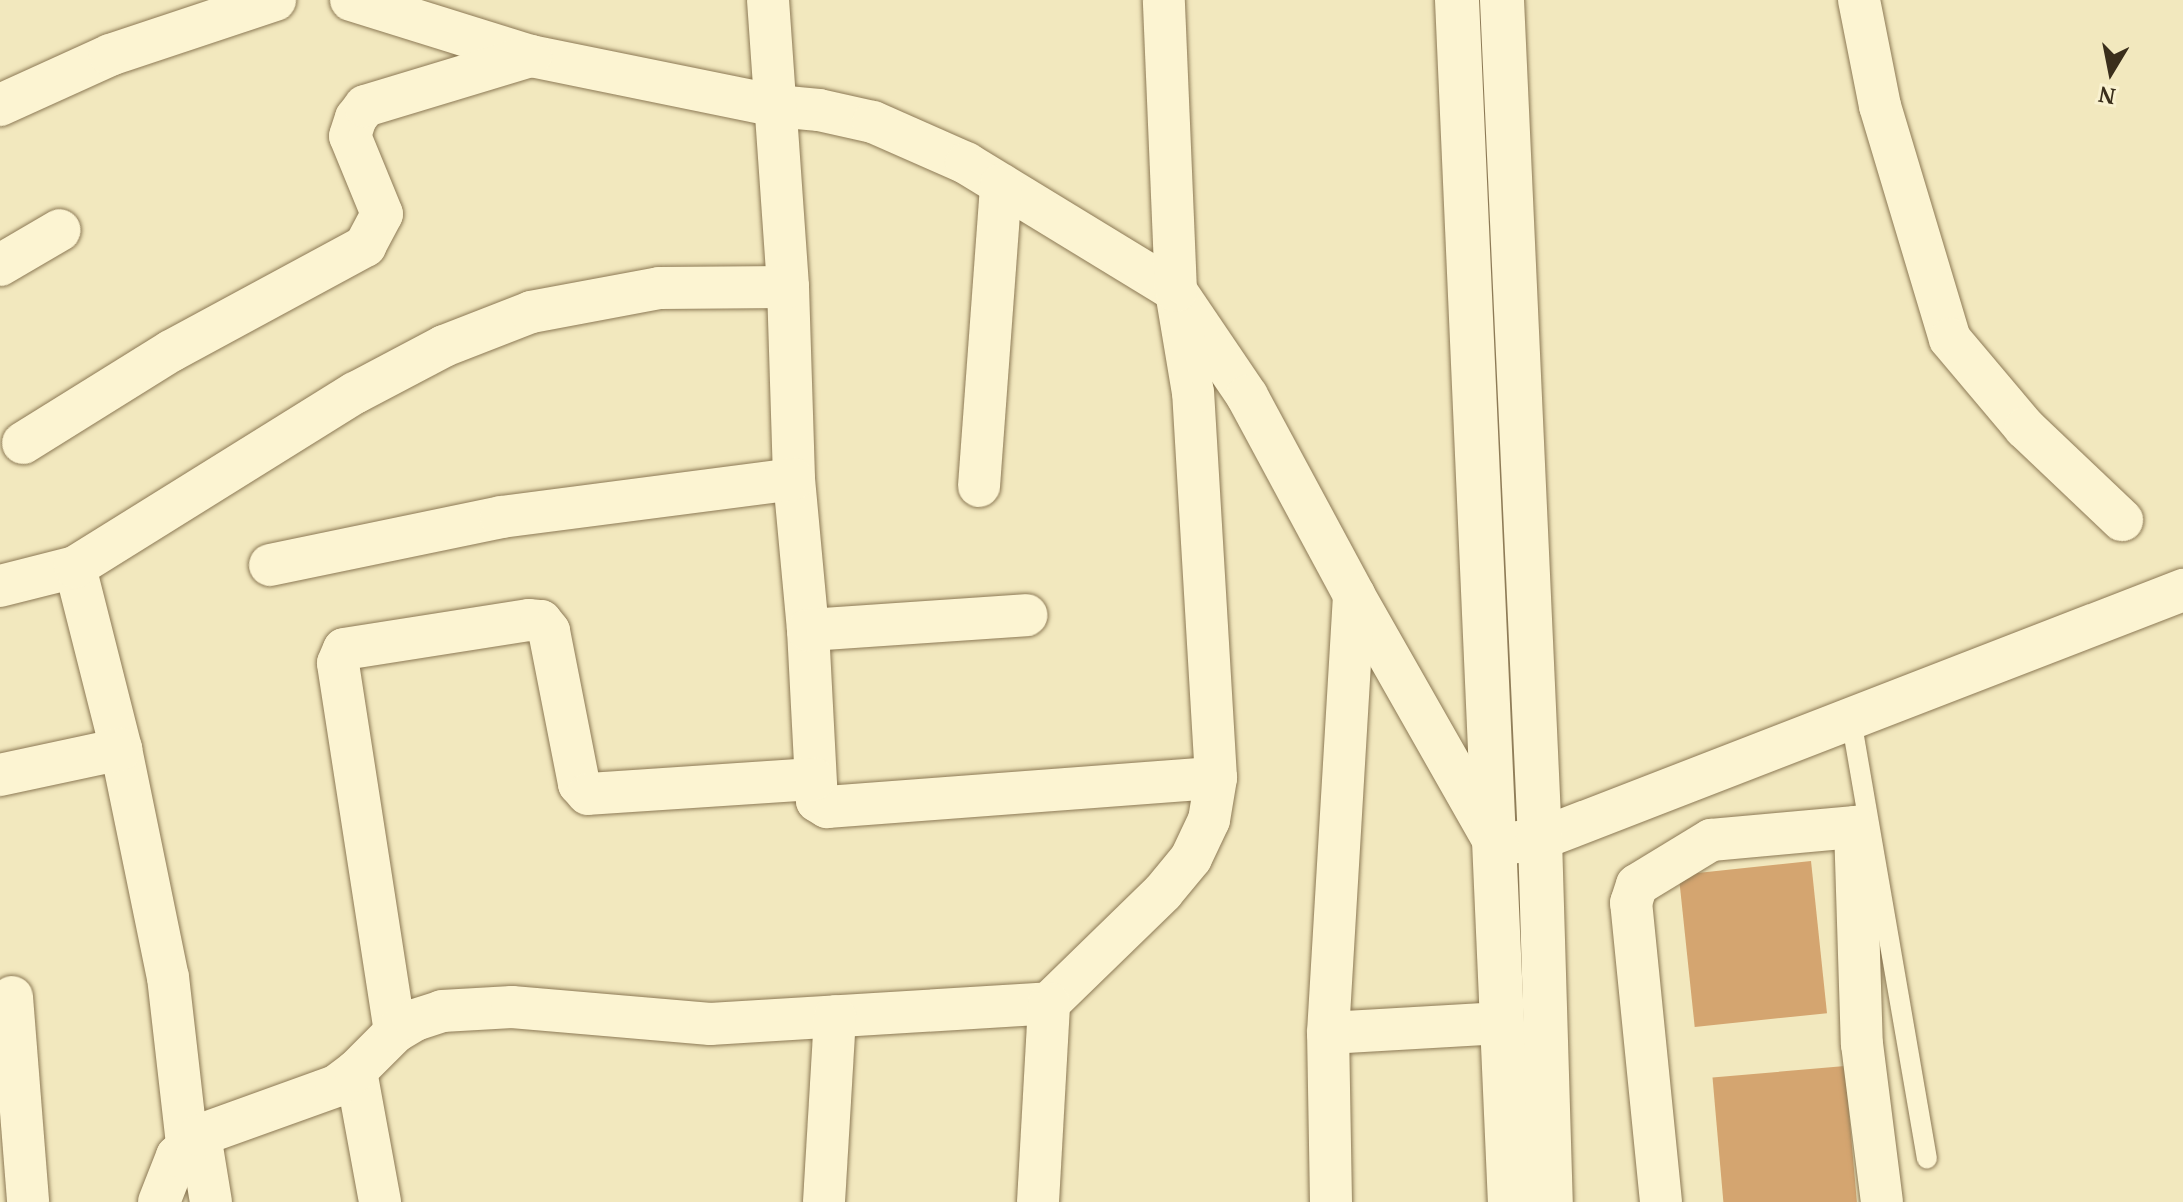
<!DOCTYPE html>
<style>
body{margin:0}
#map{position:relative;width:2183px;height:1202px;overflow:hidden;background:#f2e8be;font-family:"PT Serif",serif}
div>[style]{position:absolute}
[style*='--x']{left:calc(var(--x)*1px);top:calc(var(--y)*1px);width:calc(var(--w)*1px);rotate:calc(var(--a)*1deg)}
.building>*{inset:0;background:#d4a570;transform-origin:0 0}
.roads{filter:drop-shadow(0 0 2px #8c7955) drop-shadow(0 0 2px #8c7955)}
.service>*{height:20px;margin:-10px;padding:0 10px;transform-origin:10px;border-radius:10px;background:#fcf4d2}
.minor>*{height:42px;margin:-21px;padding:0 21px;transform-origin:21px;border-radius:21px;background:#fcf4d2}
.secondary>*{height:44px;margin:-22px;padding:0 22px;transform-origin:22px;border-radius:22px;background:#fcf4d2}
span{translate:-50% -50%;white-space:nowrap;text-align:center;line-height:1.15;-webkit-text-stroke:6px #f9f1cf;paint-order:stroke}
.north{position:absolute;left:2071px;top:32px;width:80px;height:80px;-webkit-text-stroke:6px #f9f1cf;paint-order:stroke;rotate:190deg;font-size:22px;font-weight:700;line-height:32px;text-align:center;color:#3a2e1b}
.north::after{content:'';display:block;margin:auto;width:28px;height:36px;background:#3a2e1b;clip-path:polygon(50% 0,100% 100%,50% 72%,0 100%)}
</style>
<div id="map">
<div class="building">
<div style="left:1811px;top:861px;width:153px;height:133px;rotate:84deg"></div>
<div style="left:1845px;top:1066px;width:137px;height:133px;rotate:85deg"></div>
</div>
<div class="roads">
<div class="service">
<div style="--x:1851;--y:719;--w:446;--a:80.2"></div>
</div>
<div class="minor">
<div style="--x:351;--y:0;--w:189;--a:17.3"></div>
<div style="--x:531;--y:56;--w:250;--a:11.5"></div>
<div style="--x:776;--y:106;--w:43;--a:5.3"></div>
<div style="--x:819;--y:110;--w:55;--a:12.5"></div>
<div style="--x:873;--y:122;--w:102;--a:23.8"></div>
<div style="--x:966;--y:163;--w:246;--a:31.4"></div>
<div style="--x:1176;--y:291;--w:127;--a:55.9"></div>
<div style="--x:1247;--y:396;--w:226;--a:61.7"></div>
<div style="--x:1354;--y:595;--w:288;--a:60.4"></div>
<div style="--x:1496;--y:845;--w:44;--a:-7.8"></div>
<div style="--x:1540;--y:839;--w:690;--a:-21.17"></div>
<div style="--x:768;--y:0;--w:288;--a:86"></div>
<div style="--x:788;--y:287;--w:192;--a:88.2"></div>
<div style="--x:794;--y:479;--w:152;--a:84.7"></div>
<div style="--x:808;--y:630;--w:171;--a:87"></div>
<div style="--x:817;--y:801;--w:12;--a:31"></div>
<div style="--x:827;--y:807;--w:390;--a:-4.3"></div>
<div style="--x:1859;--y:0;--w:108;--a:78.8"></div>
<div style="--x:1880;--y:106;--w:243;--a:73.3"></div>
<div style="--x:1950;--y:339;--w:116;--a:49.9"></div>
<div style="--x:2025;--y:428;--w:134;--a:43.5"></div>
<div style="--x:0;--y:105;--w:121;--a:-24.4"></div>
<div style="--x:110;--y:55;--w:174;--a:-18.4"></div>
<div style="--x:0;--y:265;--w:69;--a:-30.3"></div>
<div style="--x:23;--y:443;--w:174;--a:-31.9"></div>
<div style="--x:171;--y:351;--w:221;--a:-28.4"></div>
<div style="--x:365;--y:246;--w:36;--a:-62"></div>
<div style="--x:382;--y:214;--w:84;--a:-112.3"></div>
<div style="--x:350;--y:136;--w:19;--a:-72"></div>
<div style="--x:356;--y:118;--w:15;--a:-53"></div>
<div style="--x:365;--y:106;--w:173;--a:-16.8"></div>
<div style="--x:979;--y:486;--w:302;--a:-85.8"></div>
<div style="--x:270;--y:565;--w:236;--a:-11.7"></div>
<div style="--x:501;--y:517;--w:295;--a:-7.4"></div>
<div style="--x:75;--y:567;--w:188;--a:75.8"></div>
<div style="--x:121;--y:749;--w:233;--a:78.4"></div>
<div style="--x:168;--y:977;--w:169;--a:83.5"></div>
<div style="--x:0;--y:586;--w:77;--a:-14.2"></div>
<div style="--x:75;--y:567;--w:330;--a:-31.9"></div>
<div style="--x:355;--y:393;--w:101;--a:-27.8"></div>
<div style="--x:444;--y:346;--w:93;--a:-21.3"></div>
<div style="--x:531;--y:312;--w:130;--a:-10.6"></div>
<div style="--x:659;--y:288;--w:129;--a:-0.4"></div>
<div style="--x:808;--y:630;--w:219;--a:-3.9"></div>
<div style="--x:0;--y:775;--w:124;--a:-12.1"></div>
<div style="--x:12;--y:997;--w:206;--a:85.5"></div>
<div style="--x:395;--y:1032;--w:373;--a:-98.8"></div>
<div style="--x:338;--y:663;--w:15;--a:-67"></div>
<div style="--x:344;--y:649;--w:187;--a:-8.9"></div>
<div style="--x:529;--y:620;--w:12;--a:5"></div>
<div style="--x:541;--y:621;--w:13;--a:51"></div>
<div style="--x:549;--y:631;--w:156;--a:78.9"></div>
<div style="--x:579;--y:784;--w:13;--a:48"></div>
<div style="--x:588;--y:794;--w:227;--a:-3.8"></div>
<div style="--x:1328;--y:1033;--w:174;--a:-3.3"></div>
<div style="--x:356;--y:1071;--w:133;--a:79.6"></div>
<div style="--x:200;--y:1135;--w:68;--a:80.7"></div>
<div style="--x:159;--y:1202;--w:49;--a:-68.6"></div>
<div style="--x:177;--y:1156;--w:31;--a:-42"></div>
<div style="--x:200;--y:1135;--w:145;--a:-19.8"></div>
<div style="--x:336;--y:1086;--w:25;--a:-37"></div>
<div style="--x:356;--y:1071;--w:55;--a:-45"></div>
<div style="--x:395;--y:1032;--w:23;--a:-31"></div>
<div style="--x:415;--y:1020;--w:28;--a:-18"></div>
<div style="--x:442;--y:1011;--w:70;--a:-3.3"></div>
<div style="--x:512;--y:1007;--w:199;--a:4.9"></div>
<div style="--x:710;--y:1024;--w:340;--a:-3.5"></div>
<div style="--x:1049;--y:1003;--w:159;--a:-44.2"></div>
<div style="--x:1163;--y:892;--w:44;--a:-50.5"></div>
<div style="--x:1191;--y:858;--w:42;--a:-64.7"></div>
<div style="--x:1209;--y:820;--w:43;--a:-80.5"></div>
<div style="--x:1216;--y:778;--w:386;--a:-93.4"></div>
<div style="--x:1193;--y:393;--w:103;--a:-99.5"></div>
<div style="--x:1176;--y:291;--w:291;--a:-92.4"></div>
<div style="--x:824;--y:1202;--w:186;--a:-86.6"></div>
<div style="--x:1038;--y:1202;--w:199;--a:-86.8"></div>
<div style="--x:1331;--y:1202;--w:169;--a:-91"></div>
<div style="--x:1328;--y:1033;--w:439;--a:-86.6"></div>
<div style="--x:1661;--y:1202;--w:301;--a:-95.7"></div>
<div style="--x:1631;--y:903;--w:19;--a:-72"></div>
<div style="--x:1637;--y:885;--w:87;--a:-31.3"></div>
<div style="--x:1711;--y:840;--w:145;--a:-5.2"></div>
<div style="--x:1855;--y:827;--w:217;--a:88.2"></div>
<div style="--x:1862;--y:1044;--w:159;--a:82.8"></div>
</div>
<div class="secondary">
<div style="--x:1457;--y:0;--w:1203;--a:87.48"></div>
<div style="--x:1502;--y:0;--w:840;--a:87.41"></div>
<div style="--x:1540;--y:839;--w:363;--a:88.3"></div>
</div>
</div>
<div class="north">N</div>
</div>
